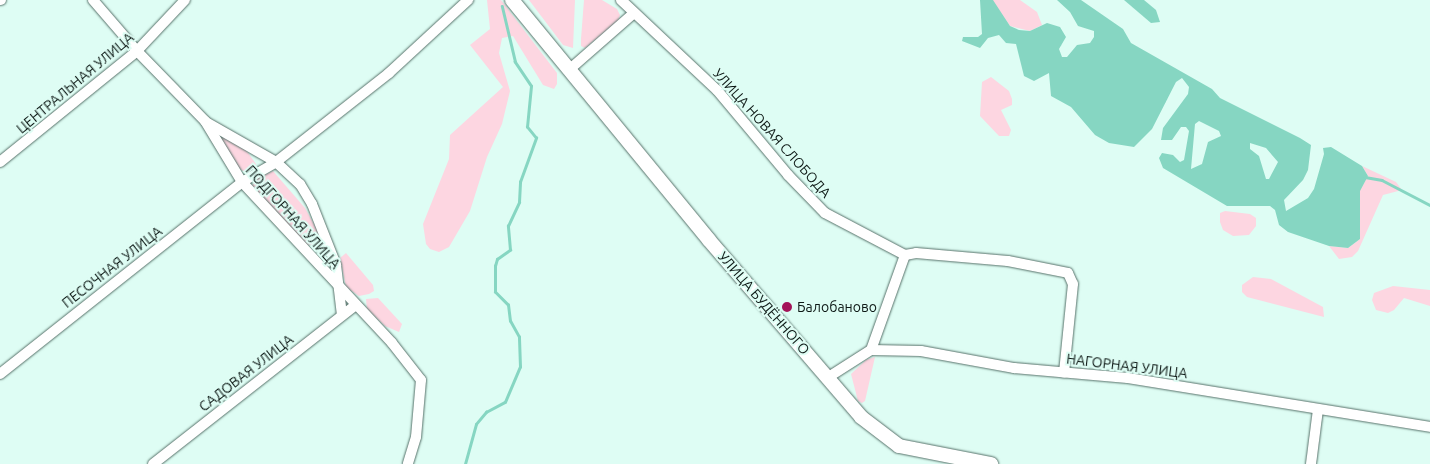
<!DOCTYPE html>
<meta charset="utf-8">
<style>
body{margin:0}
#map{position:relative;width:1430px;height:464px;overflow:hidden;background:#defdf4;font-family:Ubuntu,sans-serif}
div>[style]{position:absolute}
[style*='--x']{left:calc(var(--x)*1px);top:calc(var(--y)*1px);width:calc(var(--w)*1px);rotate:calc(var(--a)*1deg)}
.green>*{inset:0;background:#fdd6e1}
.water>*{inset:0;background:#86d6c2}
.stream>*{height:2.5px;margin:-1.25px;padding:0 1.25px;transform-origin:1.25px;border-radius:1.25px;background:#86d6c2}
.roads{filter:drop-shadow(0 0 1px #57726a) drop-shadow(0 0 1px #57726a)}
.minor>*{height:10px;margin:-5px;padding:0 5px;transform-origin:5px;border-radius:5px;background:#fff}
.secondary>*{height:14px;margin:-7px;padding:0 7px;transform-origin:7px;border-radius:7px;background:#fff}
.dots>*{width:14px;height:14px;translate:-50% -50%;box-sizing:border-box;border:2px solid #defdf4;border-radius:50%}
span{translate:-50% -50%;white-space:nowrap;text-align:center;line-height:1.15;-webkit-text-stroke:4px #defdf4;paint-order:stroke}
.street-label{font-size:14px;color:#0d1815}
.poi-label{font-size:14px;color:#0d1815}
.left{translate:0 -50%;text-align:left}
</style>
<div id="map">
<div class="green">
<div style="clip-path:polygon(487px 0,501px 0,557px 73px,557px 84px,554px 89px,543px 85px,513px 36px,502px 38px,499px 53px,510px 91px,502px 124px,487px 157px,470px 211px,449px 247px,439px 252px,430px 249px,426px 244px,423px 224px,449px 159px,450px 135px,503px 87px,470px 45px,490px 29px)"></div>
<div style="clip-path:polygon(529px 0,575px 0,573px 48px,563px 45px)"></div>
<div style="clip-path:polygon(584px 0,602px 0,617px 9px,620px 15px,618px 21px,585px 48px,581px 46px,581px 39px)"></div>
<div style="clip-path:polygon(992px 0,1020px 0,1037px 12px,1042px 25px,1030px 31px,1010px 26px)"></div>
<div style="clip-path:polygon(991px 77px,1009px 91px,1012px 99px,1012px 105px,1001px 110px,1011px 130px,1009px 136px,999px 136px,980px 116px,982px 82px)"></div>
<div style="clip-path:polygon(216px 130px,246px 150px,256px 164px,254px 168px,245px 172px,238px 168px)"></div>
<div style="clip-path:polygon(1362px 166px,1396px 182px,1402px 190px,1383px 195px,1358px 251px,1352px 257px,1339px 259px,1329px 246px,1348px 248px,1360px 239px,1360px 190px,1368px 176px)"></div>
<div style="clip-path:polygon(273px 171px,305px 208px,320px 235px,317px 244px,306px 245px,252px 186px,256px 179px)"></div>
<div style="clip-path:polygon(1225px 211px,1250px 214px,1256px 218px,1256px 226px,1249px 235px,1233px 236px,1223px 230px,1220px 222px,1220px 213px)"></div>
<div style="clip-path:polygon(346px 253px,373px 285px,374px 291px,369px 294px,359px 296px,346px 287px,340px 258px)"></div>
<div style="clip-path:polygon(1253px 277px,1271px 279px,1323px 307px,1324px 317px,1247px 297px,1242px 292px,1242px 285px)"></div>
<div style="clip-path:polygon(1393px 286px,1430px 290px,1430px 306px,1404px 298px,1394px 310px,1388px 313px,1376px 310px,1372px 300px,1374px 293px)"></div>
<div style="clip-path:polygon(378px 298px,402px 324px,399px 332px,385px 326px,367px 309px,366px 299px)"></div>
<div style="clip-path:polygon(875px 357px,865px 401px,862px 403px,858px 401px,851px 374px,866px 360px)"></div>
</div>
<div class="water">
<div style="clip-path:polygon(evenodd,980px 0,993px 0,1010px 26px,1019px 30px,1030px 31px,1047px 23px,1060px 27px,1066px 37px,1059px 49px,1062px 57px,1067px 57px,1077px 45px,1090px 43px,1094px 37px,1094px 31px,1078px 26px,1070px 12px,1057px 0,1081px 0,1123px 29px,1131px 43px,1212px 89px,1220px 98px,1300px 138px,1311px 145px,1308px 170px,1303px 180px,1284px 200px,1286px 211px,1308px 198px,1314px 189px,1324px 154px,1323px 148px,1331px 147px,1362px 166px,1368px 176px,1360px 191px,1360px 239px,1348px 248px,1329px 246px,1288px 232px,1279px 225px,1275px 210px,1270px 206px,1227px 206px,1163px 168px,1159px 158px,1162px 153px,1173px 155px,1180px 162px,1184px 160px,1189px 131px,1186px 127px,1181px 127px,1172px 140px,1161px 140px,1163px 128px,1188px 94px,1189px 87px,1182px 78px,1176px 82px,1152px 129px,1134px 147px,1109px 143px,1095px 135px,1071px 107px,1051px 96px,1049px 73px,1034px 81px,1024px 76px,1016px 44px,1006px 43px,999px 35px,988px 38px,980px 48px,962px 41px,963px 37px,978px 37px,982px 34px,980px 0,1199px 121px,1219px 131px,1221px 136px,1208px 142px,1202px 164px,1191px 169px,1195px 124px,1199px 121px,980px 0,1250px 143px,1266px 148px,1278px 162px,1269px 179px,1266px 179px,1259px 156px,1250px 149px,1250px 143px)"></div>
<div style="clip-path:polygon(1124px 0,1144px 0,1156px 10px,1160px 22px,1151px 23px)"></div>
</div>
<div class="stream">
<div style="--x:1365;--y:177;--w:17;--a:10"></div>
<div style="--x:1382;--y:180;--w:54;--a:27.5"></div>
<div style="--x:465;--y:464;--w:41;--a:-74.6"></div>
<div style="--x:476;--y:424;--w:16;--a:-50"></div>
<div style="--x:486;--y:412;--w:21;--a:-28"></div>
<div style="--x:505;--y:402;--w:38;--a:-67"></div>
<div style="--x:520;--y:367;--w:30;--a:-92"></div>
<div style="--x:519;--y:337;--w:18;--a:-119"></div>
<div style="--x:510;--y:321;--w:16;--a:-97"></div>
<div style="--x:508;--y:305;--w:18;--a:-135"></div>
<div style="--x:495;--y:292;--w:26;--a:-90"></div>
<div style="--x:495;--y:266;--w:7;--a:-74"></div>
<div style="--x:497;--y:259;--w:16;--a:-35"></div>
<div style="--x:510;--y:250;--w:24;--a:-95"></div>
<div style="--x:508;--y:226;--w:26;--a:-65"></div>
<div style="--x:519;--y:202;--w:20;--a:-87"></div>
<div style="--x:520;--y:182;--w:47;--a:-70"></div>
<div style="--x:536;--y:138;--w:14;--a:-129"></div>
<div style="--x:527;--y:127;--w:41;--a:-84.4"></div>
<div style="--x:531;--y:86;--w:29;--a:-124"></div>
<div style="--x:515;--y:62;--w:57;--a:-103.3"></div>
</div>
<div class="roads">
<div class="minor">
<div style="--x:0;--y:0;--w:1;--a:0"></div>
<div style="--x:93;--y:0;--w:67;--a:49.2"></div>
<div style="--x:137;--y:51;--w:98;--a:45.8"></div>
<div style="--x:205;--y:121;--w:71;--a:58.8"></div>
<div style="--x:242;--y:182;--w:220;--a:47"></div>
<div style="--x:392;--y:343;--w:47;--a:51.9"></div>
<div style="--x:421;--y:380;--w:57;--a:95"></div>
<div style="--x:416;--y:437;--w:28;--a:107"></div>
<div style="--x:621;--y:0;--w:132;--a:43.2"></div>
<div style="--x:717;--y:90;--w:111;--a:50.1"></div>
<div style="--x:788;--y:175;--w:53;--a:45.8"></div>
<div style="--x:825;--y:213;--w:90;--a:27.7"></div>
<div style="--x:905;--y:255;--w:11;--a:-10"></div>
<div style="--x:916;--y:253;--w:92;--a:5"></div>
<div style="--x:1008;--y:261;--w:61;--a:11.3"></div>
<div style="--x:1068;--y:273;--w:12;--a:66"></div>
<div style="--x:1073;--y:284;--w:89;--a:95.8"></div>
<div style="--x:570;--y:69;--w:85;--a:-41.2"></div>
<div style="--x:206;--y:122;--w:81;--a:29.7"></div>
<div style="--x:276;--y:162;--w:33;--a:43"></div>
<div style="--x:300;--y:184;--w:23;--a:59"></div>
<div style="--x:312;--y:204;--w:66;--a:68.5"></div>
<div style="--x:336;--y:265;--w:50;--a:83.2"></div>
<div style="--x:0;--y:162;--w:176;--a:-39"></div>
<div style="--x:137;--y:51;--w:70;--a:-46.7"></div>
<div style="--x:871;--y:350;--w:101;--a:-70.3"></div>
<div style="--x:0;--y:374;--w:309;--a:-38.4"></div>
<div style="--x:242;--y:182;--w:39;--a:-30"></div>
<div style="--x:276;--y:162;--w:144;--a:-38.2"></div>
<div style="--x:389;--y:73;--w:108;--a:-42.7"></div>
<div style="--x:827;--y:378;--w:52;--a:-32.5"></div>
<div style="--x:871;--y:350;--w:50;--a:1.1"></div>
<div style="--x:921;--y:351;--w:95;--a:10.4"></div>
<div style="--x:1014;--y:368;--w:114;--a:5"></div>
<div style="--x:1128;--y:378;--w:306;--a:9.2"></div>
<div style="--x:153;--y:464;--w:258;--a:-38.1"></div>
<div style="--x:1311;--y:464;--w:55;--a:-82.7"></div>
</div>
<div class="secondary">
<div style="--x:512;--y:0;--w:310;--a:50.6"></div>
<div style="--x:709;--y:240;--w:233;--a:49.3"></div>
<div style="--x:861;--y:417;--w:48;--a:37.3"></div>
<div style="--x:899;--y:446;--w:94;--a:11.1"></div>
</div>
</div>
<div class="dots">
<div style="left:787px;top:307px;background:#a31358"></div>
</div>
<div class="street-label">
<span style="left:75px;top:83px;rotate:-40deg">ЦЕНТРАЛЬНАЯ УЛИЦА</span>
<span style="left:772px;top:133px;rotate:48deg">УЛИЦА НОВАЯ СЛОБОДА</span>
<span style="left:293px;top:217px;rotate:48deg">ПОДГОРНАЯ УЛИЦА</span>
<span style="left:112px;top:267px;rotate:-38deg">ПЕСОЧНАЯ УЛИЦА</span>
<span style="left:764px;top:303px;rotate:49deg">УЛИЦА БУДЁННОГО</span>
<span style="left:1127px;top:366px;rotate:7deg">НАГОРНАЯ УЛИЦА</span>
<span style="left:246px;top:373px;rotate:-38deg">САДОВАЯ УЛИЦА</span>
</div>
<div class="poi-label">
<span class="left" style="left:797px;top:307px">Балобаново</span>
</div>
</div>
